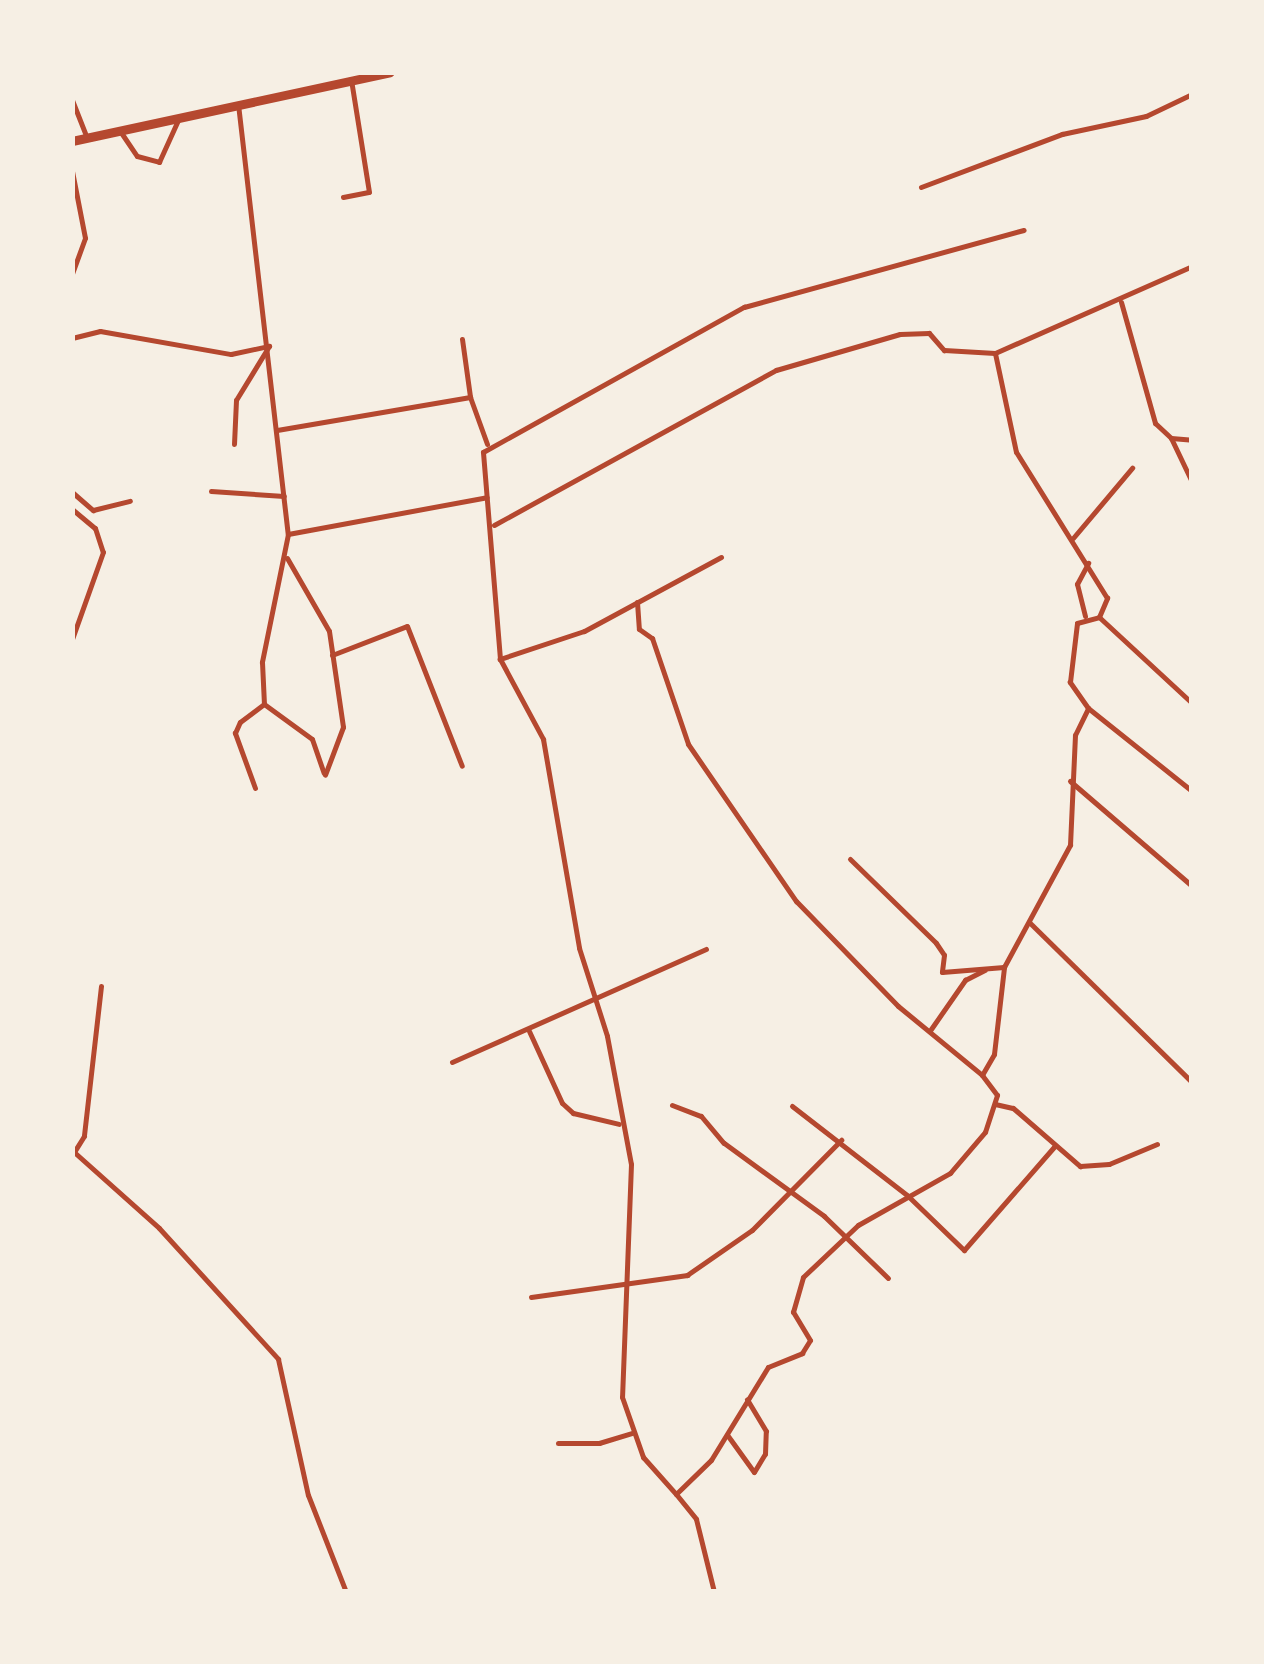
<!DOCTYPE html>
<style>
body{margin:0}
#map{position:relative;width:1264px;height:1664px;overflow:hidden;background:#f6efe4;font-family:Raleway,sans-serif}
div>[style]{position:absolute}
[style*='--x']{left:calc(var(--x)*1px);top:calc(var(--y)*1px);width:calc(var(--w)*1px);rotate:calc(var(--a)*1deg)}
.minor>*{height:5px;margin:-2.5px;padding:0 2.5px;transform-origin:2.5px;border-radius:2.5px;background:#b5482f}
.trunk>*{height:9px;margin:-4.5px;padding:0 4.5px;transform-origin:4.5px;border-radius:4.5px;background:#b5482f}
span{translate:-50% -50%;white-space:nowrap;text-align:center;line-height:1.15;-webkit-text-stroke:10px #f6efe4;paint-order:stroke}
.frame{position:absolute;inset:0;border:75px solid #f6efe4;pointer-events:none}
</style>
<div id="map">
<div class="minor">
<div style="--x:72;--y:100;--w:41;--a:68.5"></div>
<div style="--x:238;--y:104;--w:433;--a:83.4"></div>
<div style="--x:288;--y:534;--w:131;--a:101.5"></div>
<div style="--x:262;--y:662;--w:42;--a:87.3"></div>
<div style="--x:120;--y:131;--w:30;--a:56"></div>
<div style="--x:137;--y:156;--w:23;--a:15"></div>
<div style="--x:159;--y:162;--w:48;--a:-65.6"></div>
<div style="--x:72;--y:171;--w:68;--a:79"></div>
<div style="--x:85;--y:238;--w:38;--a:110"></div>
<div style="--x:921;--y:187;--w:151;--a:-20.6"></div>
<div style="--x:1062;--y:134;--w:86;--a:-12.1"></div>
<div style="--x:1146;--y:116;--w:51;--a:-25.6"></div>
<div style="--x:343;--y:197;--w:26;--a:-11"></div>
<div style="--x:369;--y:192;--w:113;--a:-99.1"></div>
<div style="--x:1121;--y:302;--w:126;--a:74.3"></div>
<div style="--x:1155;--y:423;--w:22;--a:43"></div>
<div style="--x:1171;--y:438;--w:21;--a:5"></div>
<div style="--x:72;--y:338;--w:29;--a:-14"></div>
<div style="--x:100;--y:331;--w:133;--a:10"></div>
<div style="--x:231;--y:354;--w:39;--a:-12"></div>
<div style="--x:269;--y:346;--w:63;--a:121.4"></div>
<div style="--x:236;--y:400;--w:44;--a:92.6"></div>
<div style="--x:462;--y:339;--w:59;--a:82.1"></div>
<div style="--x:470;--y:397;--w:50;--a:70.1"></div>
<div style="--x:277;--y:430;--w:196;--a:-9.7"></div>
<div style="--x:1171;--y:438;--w:49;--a:64.5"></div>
<div style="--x:211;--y:491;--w:73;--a:3.9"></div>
<div style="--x:72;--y:492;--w:28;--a:41"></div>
<div style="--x:93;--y:510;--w:38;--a:-14"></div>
<div style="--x:72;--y:509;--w:30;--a:40"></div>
<div style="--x:95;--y:528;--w:25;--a:72"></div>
<div style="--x:103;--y:552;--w:92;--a:109.6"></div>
<div style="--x:494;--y:525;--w:322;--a:-28.8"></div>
<div style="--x:776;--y:370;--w:129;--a:-16.2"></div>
<div style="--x:900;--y:334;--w:29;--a:-2"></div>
<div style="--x:929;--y:333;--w:23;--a:49"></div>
<div style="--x:944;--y:350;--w:51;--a:3.4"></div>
<div style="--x:288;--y:534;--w:202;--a:-10.5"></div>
<div style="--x:1073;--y:538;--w:92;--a:-49.9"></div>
<div style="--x:721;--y:557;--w:156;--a:151.6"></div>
<div style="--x:584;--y:631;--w:89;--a:161.6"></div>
<div style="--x:500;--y:659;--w:208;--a:-94.7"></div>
<div style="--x:483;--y:452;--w:299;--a:-29.1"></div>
<div style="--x:744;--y:307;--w:290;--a:-15.4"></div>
<div style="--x:287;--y:558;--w:84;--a:60.1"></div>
<div style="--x:329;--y:631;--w:97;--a:81.7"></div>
<div style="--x:343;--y:727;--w:51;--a:110.6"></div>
<div style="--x:637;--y:602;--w:27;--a:86"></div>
<div style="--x:639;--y:629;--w:16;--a:35"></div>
<div style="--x:652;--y:638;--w:112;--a:71.2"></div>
<div style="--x:688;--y:744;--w:191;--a:55.5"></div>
<div style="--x:796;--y:901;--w:146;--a:45.8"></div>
<div style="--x:898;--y:1006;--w:109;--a:39.4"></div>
<div style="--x:1085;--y:616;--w:33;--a:-104"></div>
<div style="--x:1077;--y:584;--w:24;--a:-62"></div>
<div style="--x:1099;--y:617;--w:21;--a:-67"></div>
<div style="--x:1107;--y:598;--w:172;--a:-121.9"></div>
<div style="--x:1016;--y:452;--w:101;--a:-102"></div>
<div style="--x:995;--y:353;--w:215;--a:-23.8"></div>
<div style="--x:332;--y:655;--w:80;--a:-21.1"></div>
<div style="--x:407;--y:626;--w:150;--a:68.6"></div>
<div style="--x:500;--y:659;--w:91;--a:61.7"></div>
<div style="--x:543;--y:739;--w:212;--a:80.2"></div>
<div style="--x:579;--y:948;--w:92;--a:72.3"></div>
<div style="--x:607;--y:1036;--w:130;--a:79.4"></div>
<div style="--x:631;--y:1164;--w:233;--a:92.2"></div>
<div style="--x:622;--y:1397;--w:64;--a:70.7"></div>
<div style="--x:643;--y:1457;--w:50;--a:48.3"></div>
<div style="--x:676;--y:1494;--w:49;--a:-44.2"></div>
<div style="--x:711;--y:1460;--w:109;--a:-58.5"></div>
<div style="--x:768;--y:1367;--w:37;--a:-22"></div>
<div style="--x:802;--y:1353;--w:15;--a:-58"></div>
<div style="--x:810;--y:1340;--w:33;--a:-121"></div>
<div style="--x:793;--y:1312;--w:36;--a:-74"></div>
<div style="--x:803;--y:1277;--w:76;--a:-43.4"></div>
<div style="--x:858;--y:1225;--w:106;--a:-29.5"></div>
<div style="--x:950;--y:1173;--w:54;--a:-49.5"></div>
<div style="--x:985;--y:1132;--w:39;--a:-72"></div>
<div style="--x:997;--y:1095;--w:25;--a:-127"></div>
<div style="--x:982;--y:1075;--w:24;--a:-60"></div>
<div style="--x:994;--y:1054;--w:88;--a:-83.4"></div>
<div style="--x:1004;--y:967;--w:139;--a:-61.6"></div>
<div style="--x:1070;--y:845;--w:110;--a:-87.4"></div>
<div style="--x:1075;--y:735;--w:30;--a:-64"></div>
<div style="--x:1088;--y:708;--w:32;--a:-125"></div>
<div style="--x:1070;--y:682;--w:59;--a:-83.2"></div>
<div style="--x:1077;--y:623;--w:23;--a:-15"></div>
<div style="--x:1099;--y:617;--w:127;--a:42.8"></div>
<div style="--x:264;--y:704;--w:59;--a:36.1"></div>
<div style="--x:312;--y:739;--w:36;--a:71"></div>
<div style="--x:1088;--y:708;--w:133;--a:38.6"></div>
<div style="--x:1070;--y:781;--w:161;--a:40.7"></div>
<div style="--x:255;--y:788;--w:59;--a:-110"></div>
<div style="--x:235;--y:733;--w:12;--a:-66"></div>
<div style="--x:240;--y:722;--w:30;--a:-37"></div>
<div style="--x:850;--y:859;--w:120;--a:44.3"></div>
<div style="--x:936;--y:943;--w:14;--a:56"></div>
<div style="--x:944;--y:955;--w:17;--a:97"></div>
<div style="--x:942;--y:972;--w:62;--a:-4.6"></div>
<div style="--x:1030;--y:923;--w:227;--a:44.5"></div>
<div style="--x:101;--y:986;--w:151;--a:96.5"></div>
<div style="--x:84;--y:1136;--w:19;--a:122"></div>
<div style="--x:74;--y:1152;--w:114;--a:41.8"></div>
<div style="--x:159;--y:1228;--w:177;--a:47.7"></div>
<div style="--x:278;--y:1359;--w:139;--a:77.6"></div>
<div style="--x:308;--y:1495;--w:104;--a:68.6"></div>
<div style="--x:931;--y:1029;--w:60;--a:-55.2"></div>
<div style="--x:965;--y:980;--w:22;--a:-27"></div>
<div style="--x:529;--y:1031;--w:79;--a:65.4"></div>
<div style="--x:562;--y:1103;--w:15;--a:42"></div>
<div style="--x:573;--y:1113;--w:47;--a:13.4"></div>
<div style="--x:452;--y:1062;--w:278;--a:-24"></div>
<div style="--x:995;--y:1104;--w:18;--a:13"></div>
<div style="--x:1013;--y:1108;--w:89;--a:40.9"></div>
<div style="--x:1080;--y:1166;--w:29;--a:-4"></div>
<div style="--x:1109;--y:1164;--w:52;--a:-22.6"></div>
<div style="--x:672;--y:1105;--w:31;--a:21"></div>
<div style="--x:701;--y:1116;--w:35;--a:50"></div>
<div style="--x:724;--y:1143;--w:124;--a:36.1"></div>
<div style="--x:824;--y:1216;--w:89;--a:44.1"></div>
<div style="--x:792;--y:1106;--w:147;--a:37.8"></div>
<div style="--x:908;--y:1196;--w:78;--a:44"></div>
<div style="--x:964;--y:1250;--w:137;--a:-48.9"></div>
<div style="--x:531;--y:1297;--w:158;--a:-8"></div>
<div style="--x:687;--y:1275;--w:79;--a:-34.7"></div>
<div style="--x:752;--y:1230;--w:127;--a:-45.3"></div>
<div style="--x:728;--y:1436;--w:44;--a:54.2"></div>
<div style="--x:754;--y:1472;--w:21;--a:-59"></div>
<div style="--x:765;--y:1454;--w:23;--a:-88"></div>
<div style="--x:766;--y:1431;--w:37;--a:-121"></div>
<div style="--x:558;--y:1443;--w:41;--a:0"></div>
<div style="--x:599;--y:1443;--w:34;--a:-17"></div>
<div style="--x:676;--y:1494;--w:32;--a:51"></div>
<div style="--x:696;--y:1519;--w:75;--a:76.1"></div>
</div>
<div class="trunk">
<div style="--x:72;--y:141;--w:325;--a:-12.2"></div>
</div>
<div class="frame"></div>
</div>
